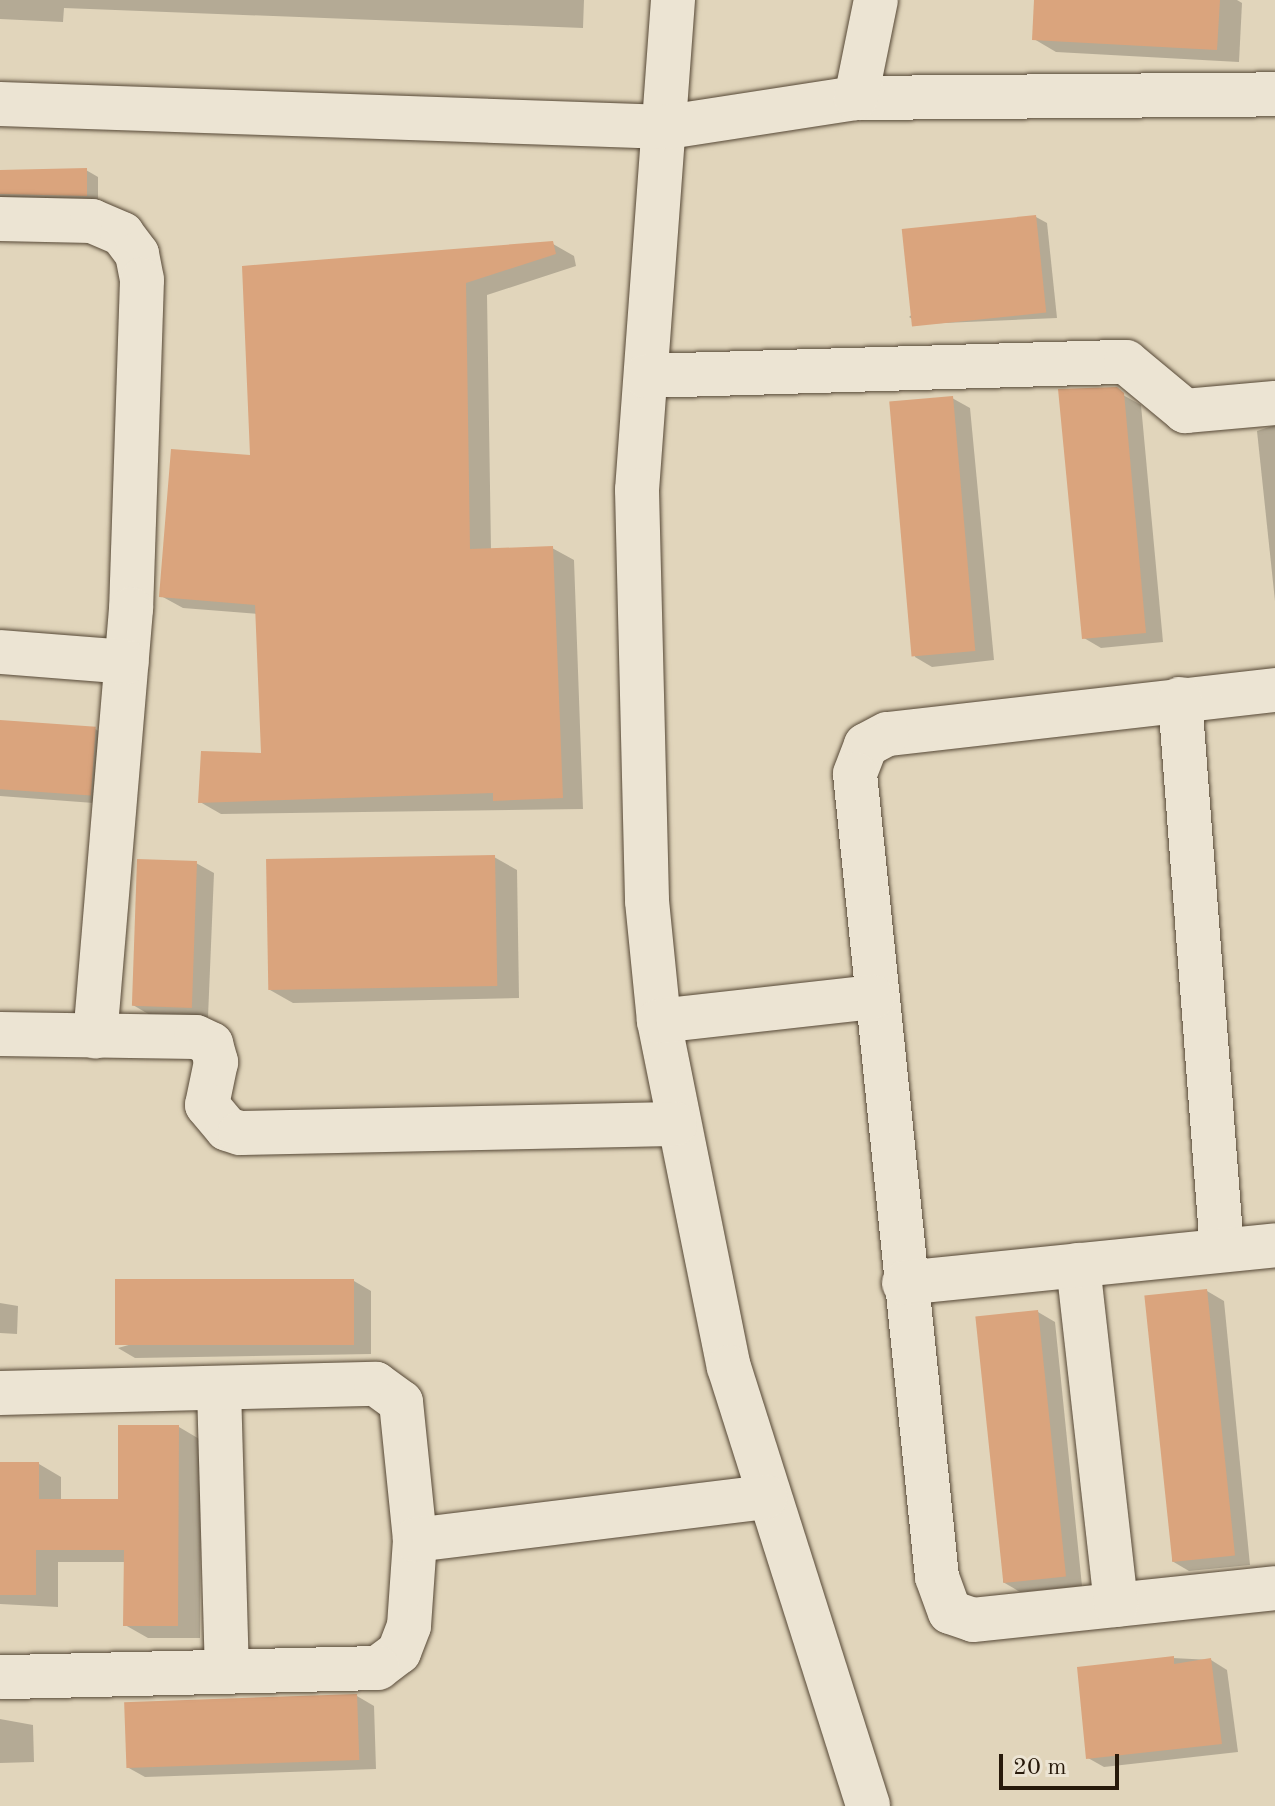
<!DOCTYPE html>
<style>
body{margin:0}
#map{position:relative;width:1275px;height:1806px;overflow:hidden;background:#e1d5bb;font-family:"Old Standard TT",serif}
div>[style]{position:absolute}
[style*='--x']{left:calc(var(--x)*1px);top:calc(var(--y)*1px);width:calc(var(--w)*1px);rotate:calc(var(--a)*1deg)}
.shadow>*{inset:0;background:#0003}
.building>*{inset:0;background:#daa47d;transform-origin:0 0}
.roads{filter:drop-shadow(0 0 2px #564836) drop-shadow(0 0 2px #564836)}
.minor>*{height:44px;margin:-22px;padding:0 22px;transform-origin:22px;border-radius:22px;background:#ece4d3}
span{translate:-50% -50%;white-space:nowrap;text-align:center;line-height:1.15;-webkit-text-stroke:7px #ece4d3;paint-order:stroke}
.scale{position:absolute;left:999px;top:1754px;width:120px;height:36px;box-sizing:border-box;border:4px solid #27190a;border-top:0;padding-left:10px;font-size:24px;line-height:28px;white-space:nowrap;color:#27190a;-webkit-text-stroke:6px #ece4d3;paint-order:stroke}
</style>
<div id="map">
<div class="shadow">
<div style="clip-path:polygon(0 0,584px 0,583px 28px,64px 8px,63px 22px,0 19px)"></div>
<div style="clip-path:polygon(1036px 0,1237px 0,1242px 3px,1239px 62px,1056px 52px,1034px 39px)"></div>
<div style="clip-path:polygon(86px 170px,98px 177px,98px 201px,0 203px,0 172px)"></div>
<div style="clip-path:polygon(1036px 217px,1047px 223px,1057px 318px,921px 324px,909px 317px)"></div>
<div style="clip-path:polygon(553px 244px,574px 256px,576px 266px,487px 295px,491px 550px,552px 548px,574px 560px,583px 809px,221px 814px,200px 802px,263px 755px,258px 614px,183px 608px,161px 596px,252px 457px,244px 268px)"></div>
<div style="clip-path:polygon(1123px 395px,1141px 405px,1163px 642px,1101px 648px,1084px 638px)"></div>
<div style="clip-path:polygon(952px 398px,970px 408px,994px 660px,932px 667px,915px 657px)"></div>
<div style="clip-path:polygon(1275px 425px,1275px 601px,1257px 431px)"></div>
<div style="clip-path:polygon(0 722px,95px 729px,113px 739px,107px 804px,0 796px)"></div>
<div style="clip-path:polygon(494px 857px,517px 870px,519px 998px,293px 1003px,270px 990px)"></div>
<div style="clip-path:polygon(196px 863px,214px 873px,208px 1017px,150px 1015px,133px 1005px)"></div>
<div style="clip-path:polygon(354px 1281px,371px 1291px,371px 1354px,135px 1358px,118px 1348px)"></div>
<div style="clip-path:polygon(1207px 1291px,1224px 1301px,1250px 1565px,1189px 1571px,1172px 1561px)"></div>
<div style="clip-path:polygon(0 1303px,18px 1306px,17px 1334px,0 1333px)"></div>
<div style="clip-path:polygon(1038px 1312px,1055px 1322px,1082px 1586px,1020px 1592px,1003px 1582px)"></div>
<div style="clip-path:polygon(179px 1427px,201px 1440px,200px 1638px,148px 1638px,125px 1625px,126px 1562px,58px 1562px,58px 1607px,0 1604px,0 1464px,39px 1464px,61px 1477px,61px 1501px,120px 1501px)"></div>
<div style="clip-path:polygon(1173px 1658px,1211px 1660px,1227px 1670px,1238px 1752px,1104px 1767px,1088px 1758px)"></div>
<div style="clip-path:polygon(357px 1696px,374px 1706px,376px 1769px,145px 1777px,127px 1767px)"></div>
<div style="clip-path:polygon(0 1719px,33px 1725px,34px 1762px,0 1763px)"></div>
</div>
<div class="building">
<div style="clip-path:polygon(1034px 0,1220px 0,1217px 50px,1032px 40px)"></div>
<div style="clip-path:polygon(87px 168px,87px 196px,0 194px,0 170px)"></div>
<div style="left:1036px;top:215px;width:98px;height:135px;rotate:84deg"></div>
<div style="clip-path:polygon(553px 241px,556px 254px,466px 283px,470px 549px,553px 546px,563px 798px,493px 801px,493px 793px,198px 803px,201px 751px,261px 753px,255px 605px,159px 597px,171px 449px,250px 455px,242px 266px)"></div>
<div style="clip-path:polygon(1117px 387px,1124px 393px,1146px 633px,1082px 639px,1058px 389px)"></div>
<div style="left:953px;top:396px;width:256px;height:64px;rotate:85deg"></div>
<div style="left:0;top:720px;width:96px;height:69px;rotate:4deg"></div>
<div style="left:495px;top:855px;width:131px;height:229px;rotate:89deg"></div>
<div style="left:197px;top:861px;width:147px;height:60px;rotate:92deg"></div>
<div style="left:354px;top:1279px;width:66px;height:239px;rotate:90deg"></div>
<div style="left:1207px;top:1289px;width:268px;height:63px;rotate:84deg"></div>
<div style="left:1038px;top:1310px;width:268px;height:63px;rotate:84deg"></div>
<div style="clip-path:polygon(118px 1425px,179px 1425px,178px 1626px,123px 1626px,124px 1550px,36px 1550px,36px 1595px,0 1595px,0 1462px,39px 1462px,39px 1499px,118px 1499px)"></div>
<div style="clip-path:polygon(1174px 1656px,1174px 1664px,1211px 1658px,1222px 1744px,1086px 1759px,1077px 1667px)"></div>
<div style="left:357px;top:1694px;width:66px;height:233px;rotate:88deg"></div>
</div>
<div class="roads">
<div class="minor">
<div style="--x:673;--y:0;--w:491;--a:94.2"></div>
<div style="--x:637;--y:490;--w:411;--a:88.6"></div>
<div style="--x:647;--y:901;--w:121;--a:84.3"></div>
<div style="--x:659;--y:1021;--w:353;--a:78.6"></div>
<div style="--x:729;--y:1367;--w:460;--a:72.4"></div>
<div style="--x:856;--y:98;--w:419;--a:-0.5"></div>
<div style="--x:0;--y:104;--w:668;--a:1.97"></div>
<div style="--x:668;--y:127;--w:190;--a:-8.8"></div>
<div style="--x:856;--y:98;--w:100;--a:-78.5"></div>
<div style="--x:0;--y:219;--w:92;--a:1.2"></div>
<div style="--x:92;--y:221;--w:33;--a:23"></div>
<div style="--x:122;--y:234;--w:25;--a:53"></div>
<div style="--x:137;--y:254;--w:26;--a:79"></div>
<div style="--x:142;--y:280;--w:329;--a:91.9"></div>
<div style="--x:131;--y:609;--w:429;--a:94.8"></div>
<div style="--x:646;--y:376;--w:480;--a:-1.7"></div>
<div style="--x:1126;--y:362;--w:77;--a:39.7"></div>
<div style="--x:1185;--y:411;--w:90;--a:-5.1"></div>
<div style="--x:0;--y:652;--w:127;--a:4.5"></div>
<div style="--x:1275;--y:690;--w:390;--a:173.5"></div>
<div style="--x:887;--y:734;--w:24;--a:152"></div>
<div style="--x:866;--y:745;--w:31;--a:111"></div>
<div style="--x:855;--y:774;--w:807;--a:84.17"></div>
<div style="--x:937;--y:1577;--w:37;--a:70"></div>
<div style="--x:950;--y:1612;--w:24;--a:19"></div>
<div style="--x:973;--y:1620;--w:304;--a:-6"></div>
<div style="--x:1180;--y:699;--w:553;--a:85.64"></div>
<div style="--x:659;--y:1021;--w:215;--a:-6.4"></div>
<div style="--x:0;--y:1034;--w:196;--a:0.9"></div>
<div style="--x:196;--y:1037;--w:17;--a:25"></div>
<div style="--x:211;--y:1044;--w:19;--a:74"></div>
<div style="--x:216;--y:1062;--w:44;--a:101.8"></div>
<div style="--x:207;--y:1105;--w:31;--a:50"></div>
<div style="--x:227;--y:1129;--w:14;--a:17"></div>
<div style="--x:240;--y:1133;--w:435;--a:-1.2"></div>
<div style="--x:1078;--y:1265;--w:342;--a:83.6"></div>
<div style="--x:904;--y:1283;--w:373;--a:-5.8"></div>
<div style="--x:219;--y:1388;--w:284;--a:88.4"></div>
<div style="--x:0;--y:1393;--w:376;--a:-1.4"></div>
<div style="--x:376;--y:1384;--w:31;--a:36"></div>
<div style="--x:401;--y:1402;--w:139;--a:84.2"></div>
<div style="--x:415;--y:1540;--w:86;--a:94"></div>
<div style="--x:409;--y:1626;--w:28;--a:111"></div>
<div style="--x:399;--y:1652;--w:26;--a:143"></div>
<div style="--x:378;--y:1668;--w:378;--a:178.6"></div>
<div style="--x:415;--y:1540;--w:353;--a:-7"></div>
</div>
</div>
<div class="scale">20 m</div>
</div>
